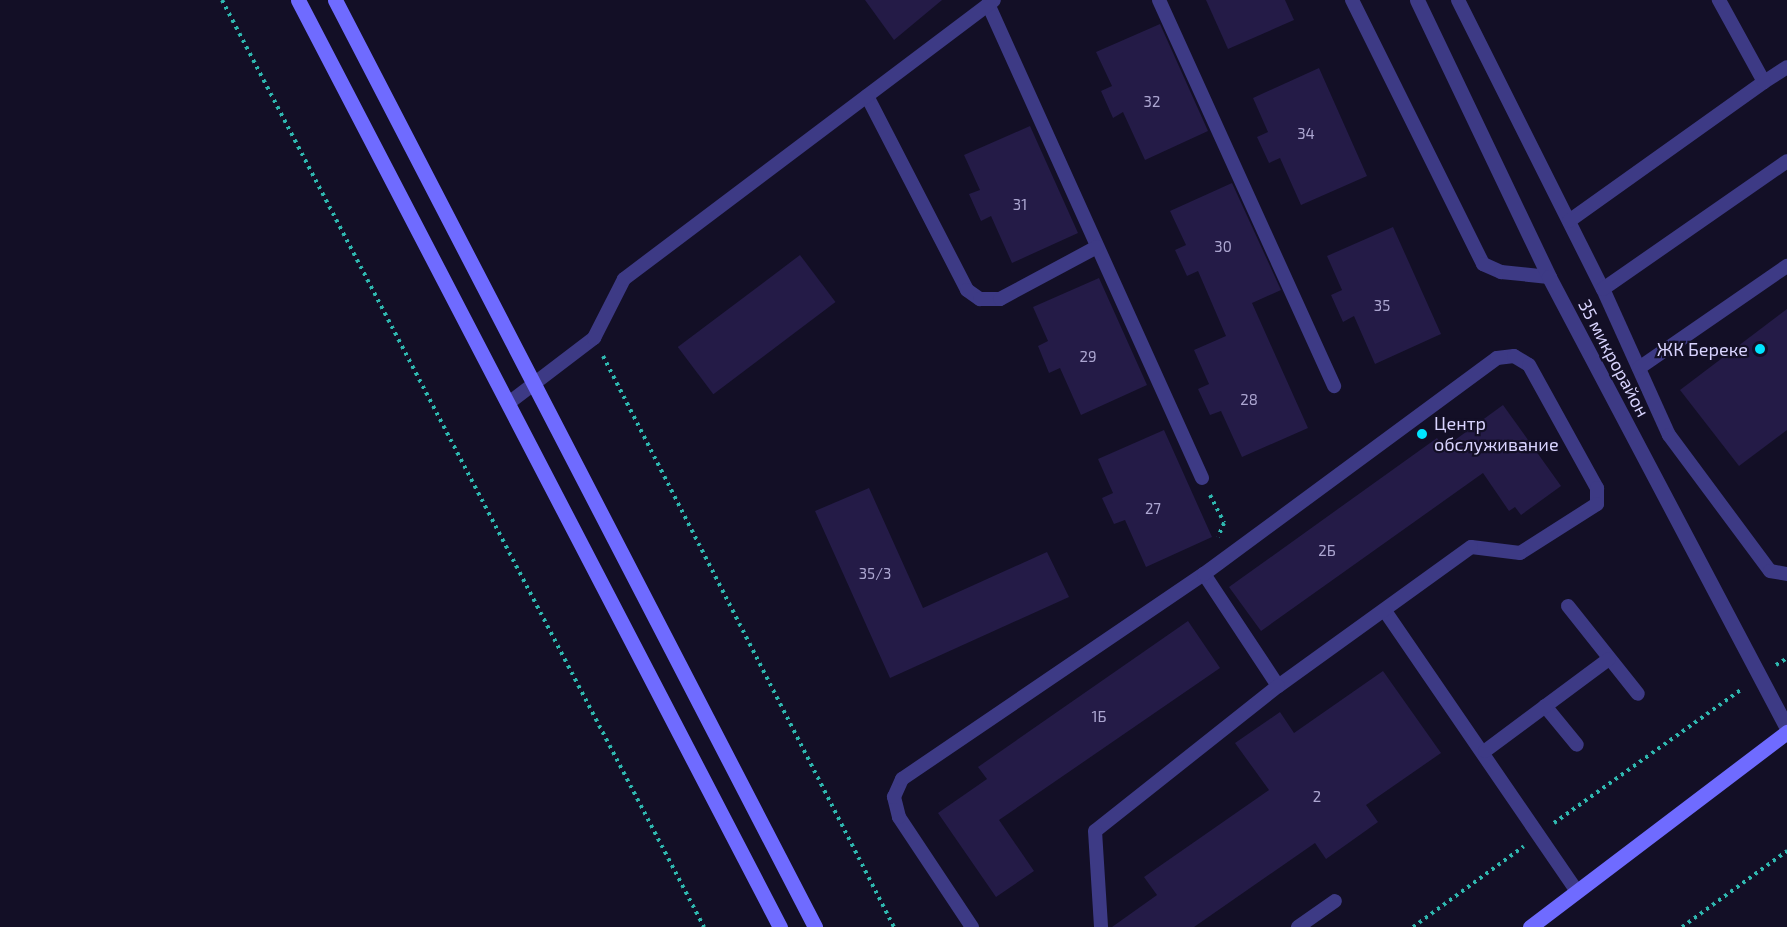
<!DOCTYPE html>
<meta charset="utf-8">
<style>
body{margin:0}
#map{position:relative;width:1787px;height:927px;overflow:hidden;background:#130f26;font-family:"Exo 2",sans-serif}
div>[style]{position:absolute}
[style*='--x']{left:calc(var(--x)*1px);top:calc(var(--y)*1px);width:calc(var(--w)*1px);rotate:calc(var(--a)*1deg)}
.building>*{inset:0;background:#241b47;transform-origin:0 0}
.path>*{height:4px;margin-top:-2px;transform-origin:0;background:repeating-linear-gradient(90deg,#2fb8b0 0 3px,transparent 0 7.5px)}
.lane>*{height:14px;margin:-7px;padding:0 7px;transform-origin:7px;border-radius:7px;background:#3d3a85}
.street>*{height:15px;margin:-7.5px;padding:0 7.5px;transform-origin:7.5px;border-radius:7.5px;background:#3d3a85}
.secondary>*{height:15px;margin:-7.5px;padding:0 7.5px;transform-origin:7.5px;border-radius:7.5px;background:#6f6bff}
.dots>*{width:16px;height:16px;translate:-50% -50%;box-sizing:border-box;border:3px solid #130f26;border-radius:50%}
span{translate:-50% -50%;white-space:nowrap;text-align:center;line-height:1.15;-webkit-text-stroke:4.5px #130f26;paint-order:stroke}
.number-label{font-size:15px;color:#aca6d1}
.number-label span{-webkit-text-stroke-width:0}
.poi-label{font-size:18px;color:#d9d4ff}
.right{translate:-100% -50%;text-align:right}
.left{translate:0 -50%;text-align:left}
.street-label{font-size:18px;color:#d9d4ff}
</style>
<div id="map">
<div class="building">
<div style="clip-path:polygon(865px 0,942px 0,894px 40px)"></div>
<div style="clip-path:polygon(1206px 0,1285px 0,1294px 20px,1228px 49px)"></div>
<div style="clip-path:polygon(1160px 24px,1208px 131px,1145px 160px,1123px 112px,1113px 118px,1101px 91px,1112px 86px,1096px 52px)"></div>
<div style="clip-path:polygon(1319px 68px,1367px 176px,1301px 205px,1280px 158px,1269px 163px,1257px 137px,1268px 132px,1253px 98px)"></div>
<div style="clip-path:polygon(1030px 126px,1078px 233px,1012px 263px,991px 216px,981px 221px,969px 194px,980px 190px,964px 155px)"></div>
<div style="clip-path:polygon(1232px 183px,1281px 290px,1252px 303px,1308px 428px,1242px 457px,1221px 411px,1210px 415px,1198px 389px,1209px 384px,1194px 350px,1226px 336px,1198px 271px,1187px 276px,1175px 250px,1186px 245px,1170px 211px)"></div>
<div style="clip-path:polygon(1393px 227px,1441px 334px,1375px 364px,1354px 316px,1343px 322px,1331px 295px,1342px 290px,1327px 256px)"></div>
<div style="left:800px;top:255px;width:59px;height:153px;rotate:53deg"></div>
<div style="clip-path:polygon(1099px 278px,1147px 385px,1081px 415px,1060px 368px,1049px 373px,1038px 346px,1048px 341px,1033px 307px)"></div>
<div style="clip-path:polygon(1787px 309px,1787px 430px,1739px 466px,1680px 390px)"></div>
<div style="clip-path:polygon(1503px 405px,1561px 486px,1521px 515px,1515px 507px,1509px 511px,1483px 473px,1261px 631px,1229px 587px,1437px 438px,1444px 448px)"></div>
<div style="clip-path:polygon(1164px 430px,1212px 537px,1146px 567px,1125px 520px,1114px 524px,1102px 498px,1113px 493px,1098px 459px)"></div>
<div style="clip-path:polygon(869px 488px,923px 608px,1047px 552px,1069px 597px,890px 678px,815px 511px)"></div>
<div style="clip-path:polygon(1188px 621px,1220px 668px,999px 820px,1034px 871px,996px 897px,938px 813px,987px 779px,978px 767px)"></div>
<div style="clip-path:polygon(1383px 671px,1441px 753px,1366px 805px,1378px 822px,1326px 859px,1315px 843px,1194px 927px,1112px 927px,1157px 895px,1144px 877px,1269px 790px,1235px 743px,1280px 712px,1294px 733px)"></div>
</div>
<div class="path">
<div style="--x:222;--y:0;--w:1045;--a:62.53"></div>
<div style="--x:603;--y:356;--w:641;--a:63"></div>
<div style="--x:1210;--y:495;--w:31;--a:63"></div>
<div style="--x:1224;--y:523;--w:15;--a:113"></div>
<div style="--x:1776;--y:665;--w:13;--a:-32"></div>
<div style="--x:1554;--y:823;--w:232;--a:-35.5"></div>
<div style="--x:1413;--y:927;--w:137;--a:-36.1"></div>
<div style="--x:1682;--y:927;--w:130;--a:-35.9"></div>
</div>
<div class="lane">
<div style="--x:1159;--y:0;--w:424;--a:65.6"></div>
<div style="--x:1352;--y:0;--w:295;--a:63.6"></div>
<div style="--x:1483;--y:264;--w:20;--a:24"></div>
<div style="--x:1501;--y:272;--w:48;--a:5.9"></div>
<div style="--x:1458;--y:0;--w:323;--a:63.4"></div>
<div style="--x:1603;--y:289;--w:160;--a:65.7"></div>
<div style="--x:1669;--y:435;--w:169;--a:53.4"></div>
<div style="--x:1770;--y:571;--w:17;--a:10"></div>
<div style="--x:988;--y:4;--w:520;--a:65.7"></div>
<div style="--x:1764;--y:82;--w:27;--a:-33"></div>
<div style="--x:867;--y:96;--w:218;--a:62.7"></div>
<div style="--x:967;--y:290;--w:16;--a:35"></div>
<div style="--x:980;--y:299;--w:20;--a:0"></div>
<div style="--x:1000;--y:299;--w:110;--a:-28.2"></div>
<div style="--x:1569;--y:221;--w:239;--a:-35.5"></div>
<div style="--x:1764;--y:82;--w:94;--a:-118.8"></div>
<div style="--x:1603;--y:289;--w:224;--a:-34.8"></div>
<div style="--x:1639;--y:368;--w:180;--a:-34.6"></div>
<div style="--x:510;--y:402;--w:106;--a:-37.3"></div>
<div style="--x:594;--y:338;--w:66;--a:-63"></div>
<div style="--x:624;--y:279;--w:463;--a:-37"></div>
<div style="--x:1204;--y:574;--w:134;--a:56.5"></div>
<div style="--x:1568;--y:606;--w:112;--a:51.5"></div>
<div style="--x:1385;--y:611;--w:340;--a:55.6"></div>
<div style="--x:1545;--y:706;--w:50;--a:50.6"></div>
<div style="--x:1485;--y:751;--w:154;--a:-36.6"></div>
<div style="--x:972;--y:927;--w:132;--a:-123.6"></div>
<div style="--x:899;--y:817;--w:21;--a:-104"></div>
<div style="--x:894;--y:797;--w:20;--a:-66"></div>
<div style="--x:902;--y:779;--w:365;--a:-34.2"></div>
<div style="--x:1204;--y:574;--w:364;--a:-36.4"></div>
<div style="--x:1497;--y:358;--w:17;--a:-7"></div>
<div style="--x:1514;--y:356;--w:17;--a:31"></div>
<div style="--x:1529;--y:365;--w:141;--a:61.1"></div>
<div style="--x:1597;--y:488;--w:16;--a:90"></div>
<div style="--x:1597;--y:504;--w:91;--a:147.5"></div>
<div style="--x:1520;--y:553;--w:49;--a:-173"></div>
<div style="--x:1471;--y:547;--w:238;--a:144.2"></div>
<div style="--x:1278;--y:686;--w:233;--a:141.6"></div>
<div style="--x:1095;--y:831;--w:96;--a:86.4"></div>
<div style="--x:1298;--y:927;--w:45;--a:-35.1"></div>
</div>
<div class="street">
<div style="--x:1417;--y:0;--w:307;--a:64.5"></div>
<div style="--x:1549;--y:277;--w:510;--a:62.18"></div>
</div>
<div class="secondary">
<div style="--x:298;--y:0;--w:1045;--a:62.53"></div>
<div style="--x:335;--y:0;--w:1044;--a:62.62"></div>
<div style="--x:1530;--y:927;--w:323;--a:-37.2"></div>
</div>
<div class="dots">
<div style="left:1760px;top:349px;background:#00e5ff"></div>
<div style="left:1422px;top:434px;background:#00e5ff"></div>
</div>
<div class="number-label">
<span style="left:1152px;top:102px">32</span>
<span style="left:1306px;top:134px">34</span>
<span style="left:1020px;top:205px">31</span>
<span style="left:1223px;top:247px">30</span>
<span style="left:1382px;top:306px">35</span>
<span style="left:1088px;top:357px">29</span>
<span style="left:1249px;top:400px">28</span>
<span style="left:1153px;top:509px">27</span>
<span style="left:1327px;top:551px">2Б</span>
<span style="left:875px;top:574px">35/3</span>
<span style="left:1099px;top:717px">1Б</span>
<span style="left:1317px;top:797px">2</span>
</div>
<div class="poi-label">
<span class="right" style="left:1748px;top:349px">ЖК Береке</span>
<span class="left" style="left:1434px;top:434px">Центр<br>обслуживание</span>
</div>
<div class="street-label">
<span style="left:1614px;top:358px;rotate:62deg">35 микрорайон</span>
</div>
</div>
